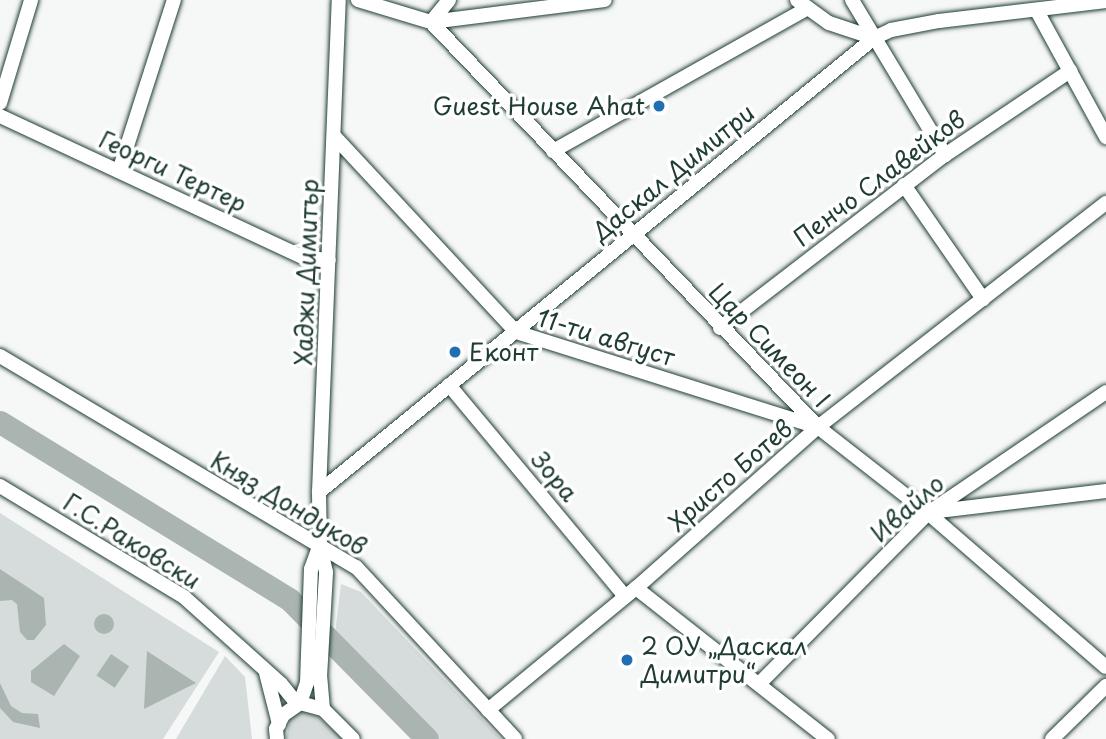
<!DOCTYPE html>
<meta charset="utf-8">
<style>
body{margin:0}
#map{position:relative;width:1106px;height:739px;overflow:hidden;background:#f6f7f7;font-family:"Playpen Sans",sans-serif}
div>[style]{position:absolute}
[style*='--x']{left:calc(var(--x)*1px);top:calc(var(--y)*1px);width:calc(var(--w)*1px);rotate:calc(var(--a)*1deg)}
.green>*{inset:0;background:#d6dcdb}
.water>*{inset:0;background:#aab5b1;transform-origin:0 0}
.round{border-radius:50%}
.river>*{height:23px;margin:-11.5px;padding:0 11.5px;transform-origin:11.5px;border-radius:11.5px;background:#aab5b1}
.roads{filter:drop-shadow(0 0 2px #1f3d34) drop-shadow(0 0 2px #1f3d34)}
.minor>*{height:14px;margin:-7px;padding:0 7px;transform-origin:7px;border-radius:7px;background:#fff}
.dots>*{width:19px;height:19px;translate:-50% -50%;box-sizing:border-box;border:4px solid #fff;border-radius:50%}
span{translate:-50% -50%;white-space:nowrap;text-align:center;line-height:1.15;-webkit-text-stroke:7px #fff;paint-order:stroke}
.poi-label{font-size:24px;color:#1f3d34}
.right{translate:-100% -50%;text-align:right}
.left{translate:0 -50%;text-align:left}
.street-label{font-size:24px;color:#1f3d34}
</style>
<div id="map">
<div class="green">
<div style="clip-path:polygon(0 513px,219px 652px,163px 739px,0 739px)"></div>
<div style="clip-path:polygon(341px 584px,361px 592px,501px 739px,427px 739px,334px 642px)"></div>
<div style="clip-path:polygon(225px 656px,245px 677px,252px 739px,176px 739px)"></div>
<div style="clip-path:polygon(307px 712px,318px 717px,343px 739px,286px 739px,290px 720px,297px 713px)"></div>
</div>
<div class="water">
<div style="clip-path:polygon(0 569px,44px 598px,46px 625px,34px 640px,27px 640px,20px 632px,17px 604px,12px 600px,0 601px)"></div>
<div class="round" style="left:94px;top:614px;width:20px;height:20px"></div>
<div style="clip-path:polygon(64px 644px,80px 656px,54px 696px,31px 682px,31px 671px)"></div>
<div style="clip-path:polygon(147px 651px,196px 683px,144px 709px)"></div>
<div style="left:111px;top:654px;width:22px;height:26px;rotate:34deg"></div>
<div style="clip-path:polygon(0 683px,11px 706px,22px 713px,38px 714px,40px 728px,13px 722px,0 708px)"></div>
</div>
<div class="river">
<div style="--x:0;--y:422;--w:340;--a:31.5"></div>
<div style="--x:290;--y:600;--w:195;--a:45.4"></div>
</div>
<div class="roads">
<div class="minor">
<div style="--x:358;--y:0;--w:76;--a:16.8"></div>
<div style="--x:431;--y:22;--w:175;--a:-7.2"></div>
<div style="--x:449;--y:0;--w:28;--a:129"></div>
<div style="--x:431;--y:22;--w:560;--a:46.3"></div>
<div style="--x:818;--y:427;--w:140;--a:38"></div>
<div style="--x:928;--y:513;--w:235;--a:40.9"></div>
<div style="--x:797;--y:0;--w:39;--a:36"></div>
<div style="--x:829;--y:23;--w:47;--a:18.4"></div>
<div style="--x:852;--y:0;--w:181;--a:59"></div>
<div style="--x:1037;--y:11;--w:144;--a:61.3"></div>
<div style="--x:0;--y:103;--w:108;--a:-73.2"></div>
<div style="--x:0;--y:116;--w:334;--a:25"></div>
<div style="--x:303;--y:257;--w:26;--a:7"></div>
<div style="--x:334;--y:136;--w:267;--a:47.1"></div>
<div style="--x:516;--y:332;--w:316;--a:17.5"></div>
<div style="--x:553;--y:151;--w:292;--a:-29.3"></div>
<div style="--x:119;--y:171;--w:180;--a:-72.2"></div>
<div style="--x:904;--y:185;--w:139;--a:55.3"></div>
<div style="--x:720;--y:328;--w:284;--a:-37.6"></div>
<div style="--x:945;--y:155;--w:151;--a:-33.9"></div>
<div style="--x:0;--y:356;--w:414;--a:30.7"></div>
<div style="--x:356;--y:567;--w:234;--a:47.2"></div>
<div style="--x:449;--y:385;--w:275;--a:50.2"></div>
<div style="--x:0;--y:486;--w:215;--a:31.1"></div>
<div style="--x:184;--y:597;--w:130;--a:41.9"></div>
<div style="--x:281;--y:684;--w:26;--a:51"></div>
<div style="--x:319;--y:492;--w:717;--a:-39.28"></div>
<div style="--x:874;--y:38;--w:19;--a:-25"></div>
<div style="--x:891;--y:30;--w:49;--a:-10.6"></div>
<div style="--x:939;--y:21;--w:168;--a:-6.8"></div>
<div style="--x:930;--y:512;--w:177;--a:-6.8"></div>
<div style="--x:636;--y:588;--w:244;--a:38.2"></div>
<div style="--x:266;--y:673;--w:53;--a:75.7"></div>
<div style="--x:759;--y:684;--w:240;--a:-45.3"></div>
<div style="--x:928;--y:513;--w:215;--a:-34.2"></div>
<div style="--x:300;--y:703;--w:21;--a:-71"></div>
<div style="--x:307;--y:683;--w:114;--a:-88"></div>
<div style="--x:311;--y:569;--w:23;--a:-70"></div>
<div style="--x:323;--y:709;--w:32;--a:-95"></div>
<div style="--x:320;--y:677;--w:105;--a:-86.7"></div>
<div style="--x:326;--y:572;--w:27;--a:-103"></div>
<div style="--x:320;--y:546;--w:54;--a:-91.1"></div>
<div style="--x:319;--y:492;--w:492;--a:-87.7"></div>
<div style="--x:488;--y:710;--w:192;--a:-39.5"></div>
<div style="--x:636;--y:588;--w:243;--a:-41.5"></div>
<div style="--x:818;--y:427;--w:365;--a:-37.9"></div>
<div style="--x:277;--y:739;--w:10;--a:-96"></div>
<div style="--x:276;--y:729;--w:16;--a:-63"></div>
<div style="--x:283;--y:715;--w:21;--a:-35"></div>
<div style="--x:300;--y:703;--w:24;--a:15"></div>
<div style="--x:323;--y:709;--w:42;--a:45"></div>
<div style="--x:1052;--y:739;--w:76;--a:-44.5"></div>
</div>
</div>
<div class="dots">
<div style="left:659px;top:106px;background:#1f6fb2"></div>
<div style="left:455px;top:352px;background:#1f6fb2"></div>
<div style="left:627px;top:660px;background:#1f6fb2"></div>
</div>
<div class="poi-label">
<span class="right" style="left:645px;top:106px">Guest House Ahat</span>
<span class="left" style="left:469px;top:352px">Еконт</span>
<span class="left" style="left:641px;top:660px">2 ОУ „Даскал<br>Димитри“</span>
</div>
<div class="street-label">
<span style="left:173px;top:171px;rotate:25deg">Георги Тертер</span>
<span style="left:673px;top:172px;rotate:-39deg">Даскал Димитри</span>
<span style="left:879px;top:178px;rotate:-37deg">Пенчо Славейков</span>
<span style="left:306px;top:272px;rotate:-88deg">Хаджи Димитър</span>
<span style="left:606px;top:337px;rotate:17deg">11-ти август</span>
<span style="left:770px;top:345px;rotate:46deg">Цар Симеон I</span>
<span style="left:730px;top:475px;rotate:-41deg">Христо Ботев</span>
<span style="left:555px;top:476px;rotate:50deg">Зора</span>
<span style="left:289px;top:503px;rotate:31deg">Княз Дондуков</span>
<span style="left:907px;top:508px;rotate:-41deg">Ивайло</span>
<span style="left:132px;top:541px;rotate:32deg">Г.С.Раковски</span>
</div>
</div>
